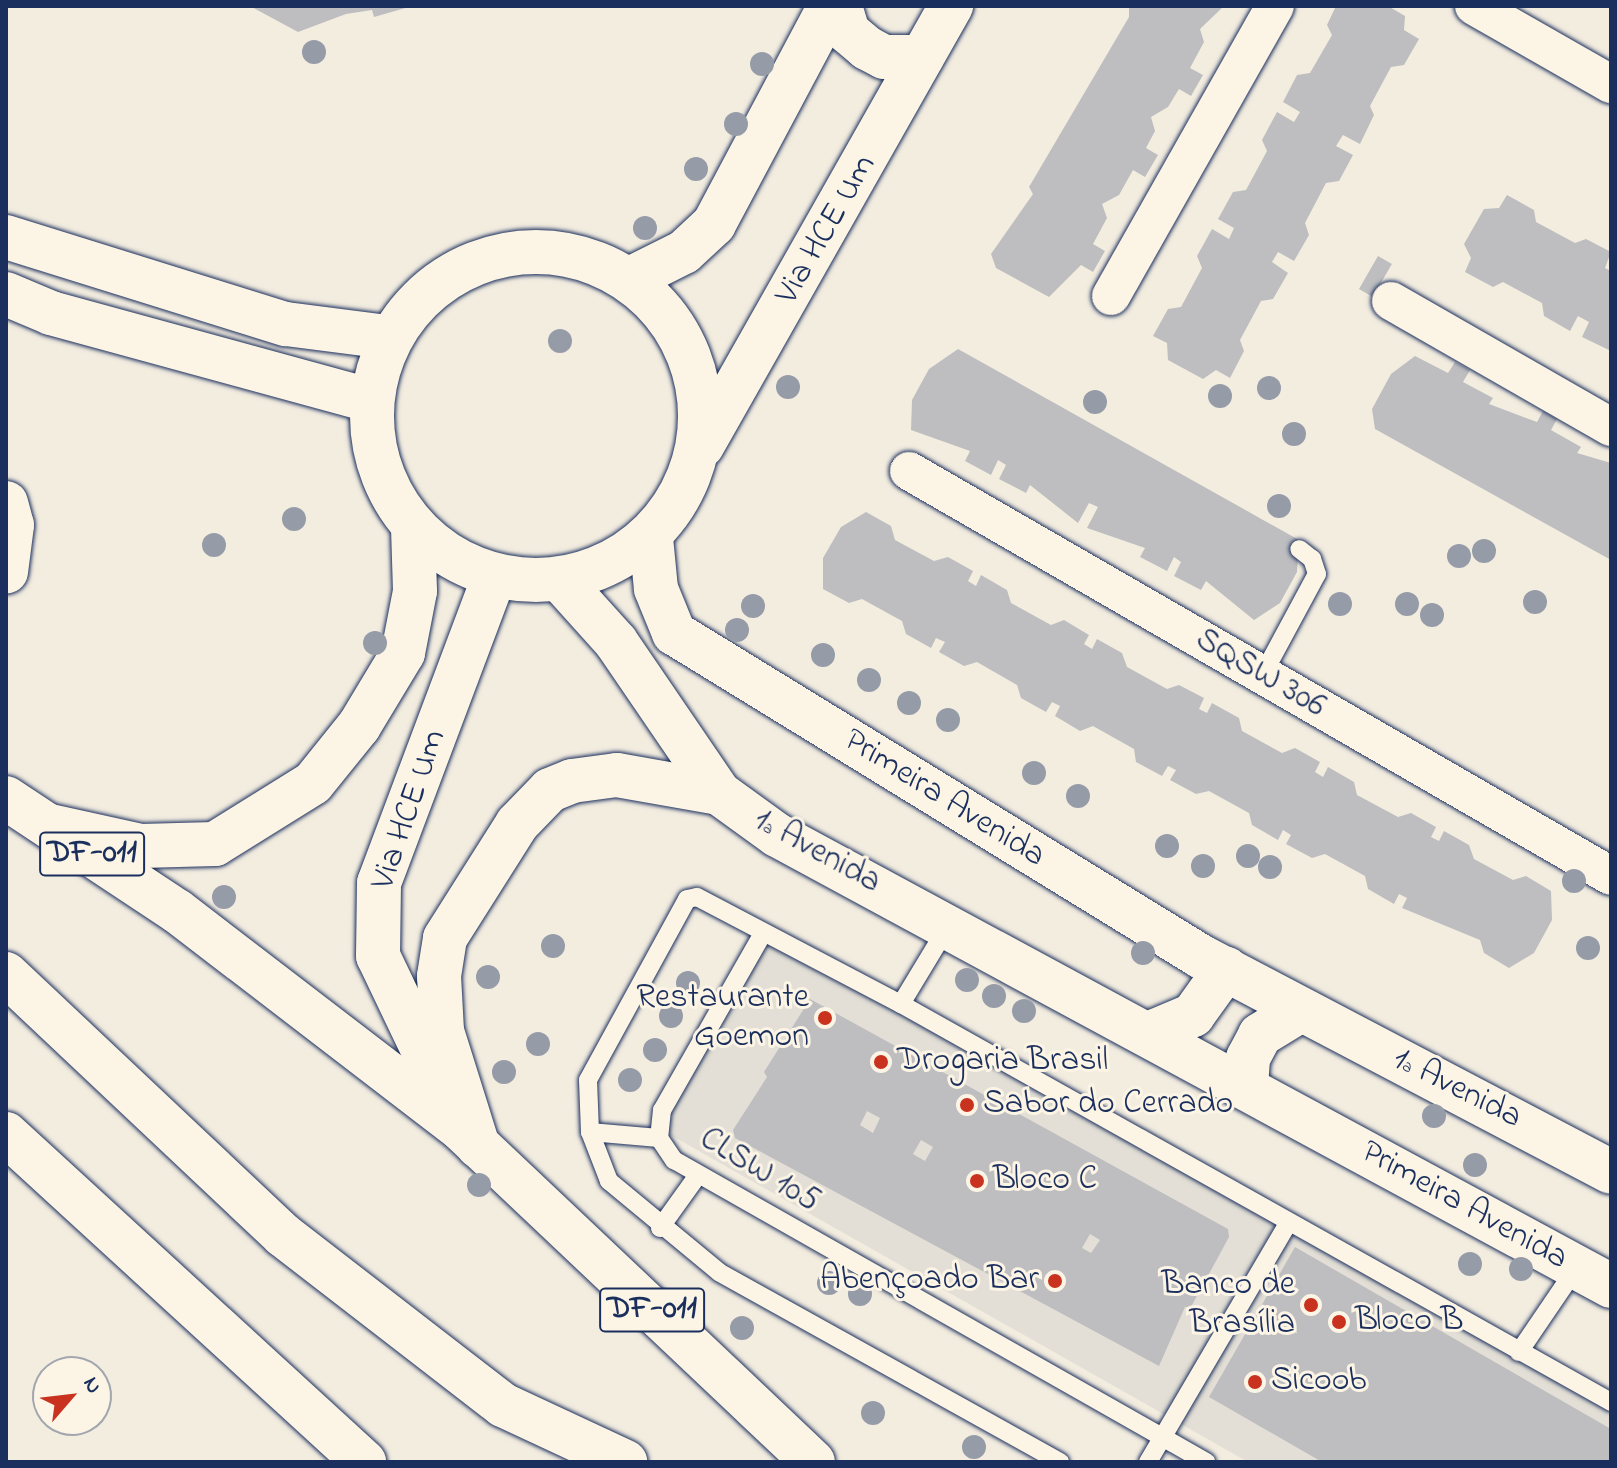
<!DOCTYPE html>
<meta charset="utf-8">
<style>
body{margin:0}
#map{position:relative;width:1617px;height:1468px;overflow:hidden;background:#f3ede0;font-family:"Indie Flower",sans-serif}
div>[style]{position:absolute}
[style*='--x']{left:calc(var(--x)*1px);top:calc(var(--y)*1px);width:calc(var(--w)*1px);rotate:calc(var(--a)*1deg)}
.built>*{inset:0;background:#e3dfd6}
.building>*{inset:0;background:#bebec0;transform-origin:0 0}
.roads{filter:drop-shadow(0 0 2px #1b2f5e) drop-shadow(0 0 2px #1b2f5e)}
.service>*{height:18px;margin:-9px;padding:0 9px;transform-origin:9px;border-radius:9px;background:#fcf5e5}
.minor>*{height:38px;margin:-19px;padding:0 19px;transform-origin:19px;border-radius:19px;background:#fcf5e5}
.secondary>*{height:44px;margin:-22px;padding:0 22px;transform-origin:22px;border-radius:22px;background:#fcf5e5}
.secondary>.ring{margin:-22px;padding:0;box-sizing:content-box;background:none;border:44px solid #fcf5e5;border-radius:50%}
.primary>*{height:44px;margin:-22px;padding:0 22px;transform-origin:22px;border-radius:22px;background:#fcf5e5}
.trees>*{width:24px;height:24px;margin:-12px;border-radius:50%;background:#969ba8}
.dots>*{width:22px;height:22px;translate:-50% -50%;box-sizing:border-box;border:4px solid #fcf5e5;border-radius:50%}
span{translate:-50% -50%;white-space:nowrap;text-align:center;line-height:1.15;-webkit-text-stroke:6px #fcf5e5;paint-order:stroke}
.shield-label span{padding:2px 6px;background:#fcf5e5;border:2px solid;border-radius:6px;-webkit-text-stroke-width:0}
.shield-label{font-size:32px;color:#1b2f5e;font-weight:700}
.street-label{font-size:34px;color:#1b2f5e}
.poi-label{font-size:34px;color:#1b2f5e}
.right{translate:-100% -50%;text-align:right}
.left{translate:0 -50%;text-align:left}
.frame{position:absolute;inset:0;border:8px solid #1b2f5e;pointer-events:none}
.north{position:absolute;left:32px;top:1356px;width:80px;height:80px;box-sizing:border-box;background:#fcf5e5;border:2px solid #a2a6af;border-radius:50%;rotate:62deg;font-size:22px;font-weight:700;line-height:32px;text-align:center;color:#1b2f5e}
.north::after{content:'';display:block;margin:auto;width:28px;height:36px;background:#c8321e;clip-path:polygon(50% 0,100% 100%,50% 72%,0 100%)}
</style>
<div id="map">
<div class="built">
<div style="clip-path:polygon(772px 928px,1611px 1403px,1611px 1462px,1248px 1462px,660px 1129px)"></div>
</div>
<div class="building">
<div style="clip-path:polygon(250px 6px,409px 6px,409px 7px,374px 17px,372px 10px,346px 14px,298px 32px)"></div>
<div style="clip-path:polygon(1129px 6px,1224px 6px,1200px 29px,1204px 42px,1190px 68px,1203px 75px,1191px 96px,1179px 89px,1168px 107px,1151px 117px,1155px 131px,1146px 148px,1158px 155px,1145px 177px,1133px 170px,1119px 195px,1102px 204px,1107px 218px,1093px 244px,1105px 251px,1093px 272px,1081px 265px,1049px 297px,996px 268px,991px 254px,1033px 194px,1029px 187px,1129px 17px)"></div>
<div style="clip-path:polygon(1336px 6px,1388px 6px,1405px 16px,1404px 30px,1419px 39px,1404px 65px,1391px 67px,1370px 106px,1374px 115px,1360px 144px,1343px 135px,1336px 146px,1353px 155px,1339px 181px,1326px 183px,1305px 223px,1309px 235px,1294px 261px,1278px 252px,1272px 262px,1288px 273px,1273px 299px,1261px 301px,1240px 340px,1244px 351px,1230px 378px,1216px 370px,1203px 379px,1168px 360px,1167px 343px,1153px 336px,1168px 309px,1181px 307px,1202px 268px,1197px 256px,1212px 229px,1229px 239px,1234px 228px,1218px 219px,1233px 192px,1246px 190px,1267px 151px,1262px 140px,1277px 112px,1294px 122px,1300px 112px,1283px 102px,1297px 75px,1310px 73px,1332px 35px,1327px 25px)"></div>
<div style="clip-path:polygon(1507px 195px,1534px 210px,1536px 222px,1575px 243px,1586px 239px,1611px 252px,1605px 268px,1611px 271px,1611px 351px,1582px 337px,1589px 322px,1578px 316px,1570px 331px,1544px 316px,1542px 303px,1503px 282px,1493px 287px,1465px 272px,1471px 258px,1464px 244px,1484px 209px,1499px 208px)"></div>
<div style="left:1378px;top:256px;width:16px;height:38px;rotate:30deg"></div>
<div style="clip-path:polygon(958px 349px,1299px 540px,1297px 572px,1280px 603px,1254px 620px,1206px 581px,1201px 590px,1174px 576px,1181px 562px,1174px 557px,1167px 571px,1140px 557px,1145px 548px,1087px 528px,1098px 507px,1089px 503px,1078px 523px,1030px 485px,1026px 493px,999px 479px,1006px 465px,998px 460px,991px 475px,965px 461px,970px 451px,911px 430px,912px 400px,929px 369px)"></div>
<div style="clip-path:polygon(1415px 356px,1448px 373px,1455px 362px,1470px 370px,1463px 382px,1493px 398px,1489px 404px,1537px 422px,1543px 411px,1557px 419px,1551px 430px,1581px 447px,1577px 453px,1611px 463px,1611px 560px,1375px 429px,1372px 409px,1391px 374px)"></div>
<div style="clip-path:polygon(866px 512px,891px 526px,895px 540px,934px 561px,948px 557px,973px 571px,968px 581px,976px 586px,981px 575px,1007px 590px,1011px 603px,1051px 625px,1064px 620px,1089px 635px,1084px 644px,1092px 649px,1097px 639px,1122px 653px,1127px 667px,1167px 689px,1179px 685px,1204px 698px,1199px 709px,1207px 713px,1212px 703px,1239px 718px,1242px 731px,1282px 753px,1295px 748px,1320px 762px,1315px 772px,1323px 777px,1328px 767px,1354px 782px,1357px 795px,1398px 817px,1411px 813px,1436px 827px,1431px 837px,1439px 841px,1444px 831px,1469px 845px,1474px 859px,1513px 880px,1526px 876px,1551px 891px,1552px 920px,1534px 953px,1509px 968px,1484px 953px,1480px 940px,1402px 908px,1407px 898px,1399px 894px,1394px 904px,1368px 889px,1365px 876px,1325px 854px,1312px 858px,1286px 844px,1291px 835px,1283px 830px,1278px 840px,1252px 825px,1249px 813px,1209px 791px,1196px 794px,1170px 780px,1176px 770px,1168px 766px,1162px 776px,1136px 762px,1134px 749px,1093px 726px,1080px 731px,1055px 716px,1060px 706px,1052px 702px,1046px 712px,1021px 698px,1017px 685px,977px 662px,964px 666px,939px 652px,945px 642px,936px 638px,931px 648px,906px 634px,902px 621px,862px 599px,849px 603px,823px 589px,823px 558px,841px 527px)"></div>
<div style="clip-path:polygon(evenodd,810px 999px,1228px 1229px,1229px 1237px,1191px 1307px,1185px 1307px,1159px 1366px,735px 1138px,733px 1130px,767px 1077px,764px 1072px,810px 999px,867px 1111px,880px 1118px,873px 1133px,860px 1125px,867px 1111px,810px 999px,921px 1140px,933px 1147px,925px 1161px,913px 1154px,921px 1140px,810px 999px,1090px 1234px,1100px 1240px,1091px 1253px,1082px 1248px,1090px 1234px)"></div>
<div style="clip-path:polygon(1295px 1247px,1611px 1429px,1611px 1462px,1322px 1462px,1209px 1397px)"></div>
</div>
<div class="roads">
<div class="service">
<div style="--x:1262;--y:676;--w:116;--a:-61.7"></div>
<div style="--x:1317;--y:574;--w:16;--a:-108"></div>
<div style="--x:1312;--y:559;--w:16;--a:-142"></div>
<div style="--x:762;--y:935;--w:202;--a:119.7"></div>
<div style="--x:662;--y:1110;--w:28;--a:96"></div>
<div style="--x:659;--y:1138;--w:27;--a:56"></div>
<div style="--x:674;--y:1160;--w:612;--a:29.58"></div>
<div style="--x:901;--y:1004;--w:91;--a:-58.9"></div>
<div style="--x:590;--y:1132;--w:69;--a:5"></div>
<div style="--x:660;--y:1228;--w:65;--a:-54.4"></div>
<div style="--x:1519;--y:1352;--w:102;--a:-55.8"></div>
<div style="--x:1060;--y:1462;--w:390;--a:-150.9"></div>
<div style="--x:719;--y:1272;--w:143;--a:-140.4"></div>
<div style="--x:609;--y:1181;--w:53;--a:-111.2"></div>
<div style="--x:590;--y:1132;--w:52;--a:-92.2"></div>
<div style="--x:588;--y:1080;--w:206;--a:-61.3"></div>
<div style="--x:687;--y:899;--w:10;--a:-11"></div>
<div style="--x:697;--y:897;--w:230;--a:27.7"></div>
<div style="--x:901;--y:1004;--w:814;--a:29.27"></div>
<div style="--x:1148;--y:1462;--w:278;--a:-59.6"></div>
</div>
<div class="minor">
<div style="--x:1474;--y:6;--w:158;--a:29.7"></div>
<div style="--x:1111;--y:296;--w:333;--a:-60.5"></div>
<div style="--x:1391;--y:301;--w:254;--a:29.8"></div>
<div style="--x:909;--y:471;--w:810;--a:29.98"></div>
</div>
<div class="secondary">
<div style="--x:840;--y:6;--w:27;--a:73"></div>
<div style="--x:848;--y:32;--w:25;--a:40"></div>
<div style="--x:867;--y:48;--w:19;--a:28"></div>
<div style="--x:884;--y:57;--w:38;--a:0"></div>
<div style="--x:6;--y:237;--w:293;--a:17.3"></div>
<div style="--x:286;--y:324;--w:102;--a:7.3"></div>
<div class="ring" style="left:372px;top:252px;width:284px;height:284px"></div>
<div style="--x:630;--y:279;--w:60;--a:-26.6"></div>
<div style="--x:684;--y:252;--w:41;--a:-43"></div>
<div style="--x:714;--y:224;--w:247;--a:-62"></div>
<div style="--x:6;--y:294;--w:49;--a:22.9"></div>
<div style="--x:51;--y:313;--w:329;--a:15.3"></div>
<div style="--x:702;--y:446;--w:506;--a:-60.49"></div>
<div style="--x:651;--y:538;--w:51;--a:84.4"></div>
<div style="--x:656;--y:589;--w:48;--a:67.8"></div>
<div style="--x:674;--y:633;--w:617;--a:31.55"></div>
<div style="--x:1200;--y:956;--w:464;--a:27.7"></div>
<div style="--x:562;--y:582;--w:81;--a:48"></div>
<div style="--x:616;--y:642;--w:183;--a:55.7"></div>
<div style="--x:719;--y:793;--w:72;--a:35.9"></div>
<div style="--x:777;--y:835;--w:948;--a:28.4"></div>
<div style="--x:50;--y:826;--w:93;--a:12.4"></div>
<div style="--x:141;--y:846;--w:74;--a:-1.5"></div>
<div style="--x:215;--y:844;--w:115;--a:-31.9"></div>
<div style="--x:313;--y:783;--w:73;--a:-51.1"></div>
<div style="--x:359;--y:726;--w:85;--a:-58.9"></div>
<div style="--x:403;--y:653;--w:63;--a:-79"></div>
<div style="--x:415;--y:591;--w:65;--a:-91.8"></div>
<div style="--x:1148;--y:1034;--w:49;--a:-22.9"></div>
<div style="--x:1193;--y:1015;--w:57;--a:-54.3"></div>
<div style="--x:1246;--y:1087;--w:29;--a:-86"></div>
<div style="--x:1248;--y:1058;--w:26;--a:-62"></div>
<div style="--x:1260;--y:1035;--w:48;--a:-31.4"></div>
<div style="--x:453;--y:1113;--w:174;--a:-115.5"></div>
<div style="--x:378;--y:956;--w:73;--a:-89.2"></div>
<div style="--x:379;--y:883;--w:327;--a:-69.4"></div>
</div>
<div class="primary">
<div style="--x:6;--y:503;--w:23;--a:75"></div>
<div style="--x:12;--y:525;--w:47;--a:97.3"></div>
<div style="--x:6;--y:798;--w:205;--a:33.5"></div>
<div style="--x:177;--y:911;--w:359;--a:37.5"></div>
<div style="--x:462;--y:1130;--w:483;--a:43.4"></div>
<div style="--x:6;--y:974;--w:381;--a:43.3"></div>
<div style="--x:283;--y:1235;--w:278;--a:37.7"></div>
<div style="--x:503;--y:1405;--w:135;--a:25"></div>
<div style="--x:6;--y:1134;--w:486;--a:42.5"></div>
<div style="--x:478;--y:1146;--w:121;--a:-107.4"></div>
<div style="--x:442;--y:1031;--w:55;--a:-93.1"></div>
<div style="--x:439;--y:976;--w:38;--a:-81"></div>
<div style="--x:445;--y:938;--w:135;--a:-57.7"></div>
<div style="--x:517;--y:824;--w:47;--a:-45.9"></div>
<div style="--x:550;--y:790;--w:24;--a:-22"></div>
<div style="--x:572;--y:781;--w:45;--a:-7.6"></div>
<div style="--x:617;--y:775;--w:104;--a:10"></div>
</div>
</div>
<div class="trees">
<div style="left:314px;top:52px"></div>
<div style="left:762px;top:64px"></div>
<div style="left:736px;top:124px"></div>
<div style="left:696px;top:169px"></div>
<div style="left:645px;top:228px"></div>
<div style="left:560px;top:341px"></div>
<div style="left:788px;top:387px"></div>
<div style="left:1269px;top:388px"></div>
<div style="left:1220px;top:396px"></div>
<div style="left:1095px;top:402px"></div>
<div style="left:1294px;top:434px"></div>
<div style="left:1279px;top:506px"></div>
<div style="left:294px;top:519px"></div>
<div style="left:214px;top:545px"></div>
<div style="left:1484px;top:551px"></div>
<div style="left:1459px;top:556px"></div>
<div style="left:1535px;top:602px"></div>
<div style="left:1340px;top:604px"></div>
<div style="left:1407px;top:604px"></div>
<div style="left:753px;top:606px"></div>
<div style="left:1432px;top:615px"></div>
<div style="left:737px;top:630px"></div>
<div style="left:375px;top:643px"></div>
<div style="left:823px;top:655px"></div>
<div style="left:869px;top:680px"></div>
<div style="left:909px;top:703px"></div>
<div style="left:948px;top:720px"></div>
<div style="left:1034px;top:773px"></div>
<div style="left:1078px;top:796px"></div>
<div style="left:1167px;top:846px"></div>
<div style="left:1248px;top:856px"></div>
<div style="left:1203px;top:866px"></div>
<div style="left:1270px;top:867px"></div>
<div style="left:1574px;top:881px"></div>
<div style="left:224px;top:897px"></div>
<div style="left:553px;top:946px"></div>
<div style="left:1588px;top:948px"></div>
<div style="left:1143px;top:953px"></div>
<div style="left:488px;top:977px"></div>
<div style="left:967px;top:980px"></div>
<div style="left:688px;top:983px"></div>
<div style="left:994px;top:996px"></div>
<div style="left:1024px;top:1011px"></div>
<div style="left:671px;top:1016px"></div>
<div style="left:538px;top:1044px"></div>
<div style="left:655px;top:1050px"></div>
<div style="left:504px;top:1072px"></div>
<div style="left:630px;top:1080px"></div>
<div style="left:1434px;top:1116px"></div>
<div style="left:1475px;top:1165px"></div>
<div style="left:479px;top:1185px"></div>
<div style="left:1470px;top:1264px"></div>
<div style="left:1521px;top:1269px"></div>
<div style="left:829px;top:1283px"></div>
<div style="left:860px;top:1294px"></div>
<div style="left:742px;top:1328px"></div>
<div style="left:873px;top:1413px"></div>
<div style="left:974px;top:1447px"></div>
</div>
<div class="dots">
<div style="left:825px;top:1018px;background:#c8321e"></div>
<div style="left:881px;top:1062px;background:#c8321e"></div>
<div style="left:967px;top:1105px;background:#c8321e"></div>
<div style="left:977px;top:1181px;background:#c8321e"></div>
<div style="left:1055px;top:1281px;background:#c8321e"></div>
<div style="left:1311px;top:1305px;background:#c8321e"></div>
<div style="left:1339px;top:1322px;background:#c8321e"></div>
<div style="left:1255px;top:1382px;background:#c8321e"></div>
</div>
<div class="shield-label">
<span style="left:92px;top:854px">DF-011</span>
<span style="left:652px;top:1310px">DF-011</span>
</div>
<div class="street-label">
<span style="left:827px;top:230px;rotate:-60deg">Via HCE Um</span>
<span style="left:1260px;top:674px;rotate:30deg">SQSW 306</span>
<span style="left:944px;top:799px;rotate:32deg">Primeira Avenida</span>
<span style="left:410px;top:810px;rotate:-71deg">Via HCE Um</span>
<span style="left:817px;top:852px;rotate:29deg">1ª Avenida</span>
<span style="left:1457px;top:1089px;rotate:27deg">1ª Avenida</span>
<span style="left:759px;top:1171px;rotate:31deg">CLSW 105</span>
<span style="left:1464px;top:1206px;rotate:29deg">Primeira Avenida</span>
</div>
<div class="poi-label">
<span class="right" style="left:809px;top:1018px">Restaurante<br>Goemon</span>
<span class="left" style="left:897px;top:1062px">Drogaria Brasil</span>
<span class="left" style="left:983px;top:1105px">Sabor do Cerrado</span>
<span class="left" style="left:993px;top:1181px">Bloco C</span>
<span class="right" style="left:1039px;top:1281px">Abençoado Bar</span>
<span class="right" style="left:1295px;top:1305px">Banco de<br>Brasília</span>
<span class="left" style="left:1355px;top:1322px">Bloco B</span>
<span class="left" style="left:1271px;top:1382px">Sicoob</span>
</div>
<div class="frame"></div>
<div class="north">N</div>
</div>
